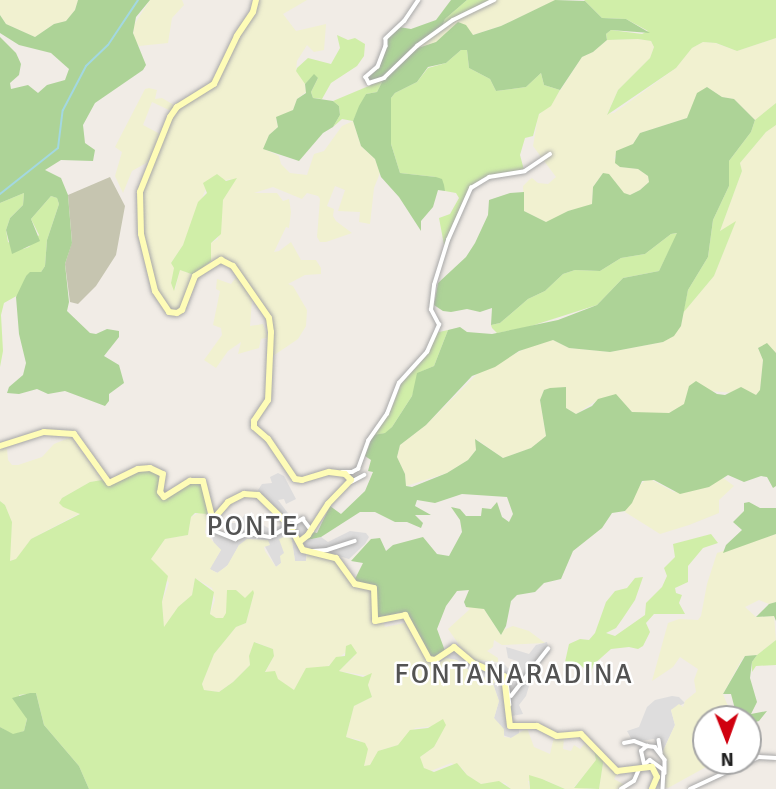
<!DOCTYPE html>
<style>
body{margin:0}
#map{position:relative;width:776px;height:789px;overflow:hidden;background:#f1ece6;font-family:Signika,sans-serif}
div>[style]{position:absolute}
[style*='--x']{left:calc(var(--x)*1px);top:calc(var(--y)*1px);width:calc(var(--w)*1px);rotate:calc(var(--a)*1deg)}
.residential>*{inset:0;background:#dedddd}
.construction>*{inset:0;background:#c6c5b0}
.farmland>*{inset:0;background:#f1f1d0}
.grass>*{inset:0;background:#d0eea8}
.forest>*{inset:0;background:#add397}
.stream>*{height:2px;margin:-1px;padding:0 1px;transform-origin:1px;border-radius:1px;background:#a3d8e1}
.roads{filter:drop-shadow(0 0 2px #a7a7a7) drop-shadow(0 0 2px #a7a7a7)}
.street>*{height:3.5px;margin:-1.75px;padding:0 1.75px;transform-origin:1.75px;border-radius:1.75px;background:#fff}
.secondary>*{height:6px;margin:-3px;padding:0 3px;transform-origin:3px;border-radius:3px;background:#fefcb7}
span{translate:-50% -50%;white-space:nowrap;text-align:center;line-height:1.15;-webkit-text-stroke:5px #fff;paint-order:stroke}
.quarter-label{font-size:28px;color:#535353;letter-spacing:2px}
.north{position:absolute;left:692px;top:705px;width:70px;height:70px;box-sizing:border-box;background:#fff;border:2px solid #a6a6a6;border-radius:50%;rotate:179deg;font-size:19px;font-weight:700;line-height:28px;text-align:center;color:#202020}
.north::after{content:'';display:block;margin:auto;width:24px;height:32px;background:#d0000f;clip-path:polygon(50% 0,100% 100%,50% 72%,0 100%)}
</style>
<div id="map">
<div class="residential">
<div style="clip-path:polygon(278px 473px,284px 476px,296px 499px,286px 504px,284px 499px,278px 500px,294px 521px,299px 524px,305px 522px,309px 533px,304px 541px,321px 537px,328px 542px,350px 531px,366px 533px,369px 537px,365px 544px,349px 559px,321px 551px,306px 554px,306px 561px,295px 561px,291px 534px,281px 563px,276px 567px,262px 541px,256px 539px,239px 545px,229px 564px,218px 573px,209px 569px,221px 550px,214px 544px,210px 529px,230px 534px,230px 523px,239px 523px,245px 514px,270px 529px,285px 524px,256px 493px,262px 484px,272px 483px,270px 477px)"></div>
<div style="clip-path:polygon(547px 642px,550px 653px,540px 664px,541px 670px,532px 676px,526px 696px,519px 705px,523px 714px,512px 716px,510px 723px,519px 726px,519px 735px,511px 738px,503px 735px,494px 718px,499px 701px,493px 684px,469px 673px,454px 659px,435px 663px,452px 646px,480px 665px,503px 663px,509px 669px,507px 676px,515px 680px,522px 670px,514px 666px,517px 661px,508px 658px,506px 647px,529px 654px,536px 645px)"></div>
<div style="clip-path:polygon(672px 696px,679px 697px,685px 703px,671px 710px,675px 725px,661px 755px,655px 748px,657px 743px,654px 739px,633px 742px,627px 731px,639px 727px,647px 707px,655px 700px)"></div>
</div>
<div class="construction">
<div style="clip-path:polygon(110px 177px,125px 206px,116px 255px,96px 286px,78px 304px,70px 302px,65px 264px,72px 242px,68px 195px)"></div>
</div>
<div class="farmland">
<div style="clip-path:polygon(0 0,78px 0,75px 10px,66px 21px,54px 24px,35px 37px,6px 24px,0 15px)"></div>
<div style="clip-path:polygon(150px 0,182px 0,184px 5px,172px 18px,168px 43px,139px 46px,133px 37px,134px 25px)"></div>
<div style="clip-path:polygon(258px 0,307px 0,283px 14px,296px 31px,326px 24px,324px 50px,314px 52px,307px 45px,297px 61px,296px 71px,304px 79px,306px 92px,297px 99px,293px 110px,276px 119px,278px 127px,269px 135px,264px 149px,279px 156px,281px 164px,290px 173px,307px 175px,314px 154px,324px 151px,342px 126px,353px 121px,361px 146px,375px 159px,380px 173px,374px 188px,370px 224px,359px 222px,360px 212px,338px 211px,345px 190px,335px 186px,327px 206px,334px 209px,333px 216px,336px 221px,352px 233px,326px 242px,320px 242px,317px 237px,320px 199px,318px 196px,307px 193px,302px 199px,273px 187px,254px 193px,277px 193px,283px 201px,289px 199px,291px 212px,289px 228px,286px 227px,274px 252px,279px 251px,291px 242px,301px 260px,316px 260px,321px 268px,321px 274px,305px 275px,288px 284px,293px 286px,307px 310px,306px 326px,298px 339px,270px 358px,273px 333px,256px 299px,258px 295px,250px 289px,238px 271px,219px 259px,211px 261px,211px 243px,218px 239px,223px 200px,236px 179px,223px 180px,217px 174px,209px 181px,183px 245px,171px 263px,175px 268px,171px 283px,175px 290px,180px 270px,194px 275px,182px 309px,172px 312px,159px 297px,143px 231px,141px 195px,173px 116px,180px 107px,212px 88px)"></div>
<div style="clip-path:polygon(495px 0,556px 0,501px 26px,472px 35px,458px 23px,436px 42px,415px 49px,458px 18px)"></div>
<div style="clip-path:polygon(776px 38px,776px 103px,755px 120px,734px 99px,722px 97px,707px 87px,687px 118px,640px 133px,633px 144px,614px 157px,620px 167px,638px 169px,648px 176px,649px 182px,640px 190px,630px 195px,624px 194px,613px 179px,603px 173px,593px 187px,592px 204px,587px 207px,568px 211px,552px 221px,546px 222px,524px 211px,523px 186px,529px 180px,532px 178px,538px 183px,548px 184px,556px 177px,533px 146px,538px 116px,554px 100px,582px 57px,593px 52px,607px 40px,638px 39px,651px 41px,654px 47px,650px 58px,618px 90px,607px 114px,614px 113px,676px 68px,692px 48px,703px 42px,715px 43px,737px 51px)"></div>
<div style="clip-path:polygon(149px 88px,157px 90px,155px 99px,162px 98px,174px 105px,171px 111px,152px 102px,143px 125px,160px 134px,148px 162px,132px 171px,123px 193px,115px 176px,122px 152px,115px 147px,145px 89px)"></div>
<div style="clip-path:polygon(776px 125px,776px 353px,767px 344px,758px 348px,763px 360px,760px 391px,756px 395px,711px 391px,669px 413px,657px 415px,632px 412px,620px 399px,596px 401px,576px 414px,566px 408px,566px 387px,544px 390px,540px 400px,546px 436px,531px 448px,503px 458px,476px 439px,476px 450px,468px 460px,447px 473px,406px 486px,405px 474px,397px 457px,400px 445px,426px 425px,478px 373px,540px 341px,553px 340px,569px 348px,610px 352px,663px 342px,681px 326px,683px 313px,714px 276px,735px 223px,720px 231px,742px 171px,740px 163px,766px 132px)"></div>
<div style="clip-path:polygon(237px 276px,252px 300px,250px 326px,263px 324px,268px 337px,261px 339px,259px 348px,238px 354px,241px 342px,228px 351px,216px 368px,204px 360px,222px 335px,221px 328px,213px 325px,220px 291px,216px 289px,217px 279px,231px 284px)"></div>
<div style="clip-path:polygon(71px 437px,102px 480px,90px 482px,62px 498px,69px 508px,80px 513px,31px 539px,16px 560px,9px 561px,12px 522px,5px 505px,0 501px,0 449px,7px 448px,8px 460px,12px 465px,18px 465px,42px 457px,54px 444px)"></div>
<div style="clip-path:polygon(722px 477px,734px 486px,719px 500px,719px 513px,689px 525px,660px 534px,625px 512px,639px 486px,648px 478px,674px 492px,709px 487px)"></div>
<div style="clip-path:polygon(201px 512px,207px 514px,205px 533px,221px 550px,210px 569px,217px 573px,227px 566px,239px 545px,247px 539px,268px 540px,270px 545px,264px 547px,265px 551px,276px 567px,281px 563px,280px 556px,284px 553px,279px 539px,291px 534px,295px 561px,306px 561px,307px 554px,321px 554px,335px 559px,352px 583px,372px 589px,385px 627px,409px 622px,428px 661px,437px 664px,446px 658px,457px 660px,479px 679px,486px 677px,496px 681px,493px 684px,499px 701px,494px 718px,504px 729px,504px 737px,511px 738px,527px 728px,534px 747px,550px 754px,554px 737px,564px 738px,563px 749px,571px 751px,574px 745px,580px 749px,587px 741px,594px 748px,597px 760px,574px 787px,583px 786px,586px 789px,565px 789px,545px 780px,528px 781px,530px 789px,511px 789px,505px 783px,496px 782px,481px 784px,467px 775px,462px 768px,451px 763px,428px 772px,420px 763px,420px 757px,434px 747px,445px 725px,415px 728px,398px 745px,381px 750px,369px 766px,364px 766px,366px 755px,360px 740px,346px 737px,354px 706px,372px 697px,368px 685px,369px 679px,369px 676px,339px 671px,355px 656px,346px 652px,324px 669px,309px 668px,294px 690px,265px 673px,274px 656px,273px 649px,255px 642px,249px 656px,250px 665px,233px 682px,219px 692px,204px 690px,202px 684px,214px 654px,236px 627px,246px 623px,254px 593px,245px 599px,236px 590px,227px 590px,227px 613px,223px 618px,216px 618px,210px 614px,215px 600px,212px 588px,195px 578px,192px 595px,178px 607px,164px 628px,162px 602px,169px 583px,151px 559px,165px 539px,188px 535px,191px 517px)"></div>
<div style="clip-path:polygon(776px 534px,776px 602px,769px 604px,759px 600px,745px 607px,756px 617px,774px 616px,776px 640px,757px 655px,745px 656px,741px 661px,723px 694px,727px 704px,736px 713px,731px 718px,706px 719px,706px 767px,668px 788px,665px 787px,667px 763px,662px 753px,675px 725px,671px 710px,679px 704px,683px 707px,685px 701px,696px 692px,694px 680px,698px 669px,680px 657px,673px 667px,652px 681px,668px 623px,679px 619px,698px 620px,701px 616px,707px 584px,717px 553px)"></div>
<div style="clip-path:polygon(478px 606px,484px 609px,501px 635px,503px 630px,513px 626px,529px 631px,545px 643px,502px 645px,494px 640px,493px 647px,487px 651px,498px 658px,498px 662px,480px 660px,480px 665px,465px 653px,448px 629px,470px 609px,466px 607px)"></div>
<div style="clip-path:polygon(604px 757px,617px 774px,614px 779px,625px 785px,617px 789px,599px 789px)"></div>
</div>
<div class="grass">
<div style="clip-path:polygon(467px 0,492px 0,460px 14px,441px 29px,445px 19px)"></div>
<div style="clip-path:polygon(584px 0,776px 0,776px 38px,737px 51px,716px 43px,703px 42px,692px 48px,676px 68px,607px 115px,618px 90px,650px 58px,654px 47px,651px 41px,638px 39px,607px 40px,606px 34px,611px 30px,642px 34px,648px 31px,626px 19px,602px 18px)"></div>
<div style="clip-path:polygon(337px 35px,348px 40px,355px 38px,365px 44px,364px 56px,357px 66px,331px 83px,322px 99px,313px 98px,311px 92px,318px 78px,312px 77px,305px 84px,296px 71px,297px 68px,308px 58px,331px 64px,340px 48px)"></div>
<div style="clip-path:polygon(461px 50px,467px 50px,469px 68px,490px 79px,496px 91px,526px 87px,541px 73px,544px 85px,560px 90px,551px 106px,539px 114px,533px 136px,525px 138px,520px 155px,524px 170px,490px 176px,472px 185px,445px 250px,439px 218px,450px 214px,459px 198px,456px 193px,445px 191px,436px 177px,400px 173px,391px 144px,391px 98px,395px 93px,417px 82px,428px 68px,446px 63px)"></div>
<div style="clip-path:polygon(383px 80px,377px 92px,366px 94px,353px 121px,342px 119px,333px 127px,340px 115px,339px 106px,333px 101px)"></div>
<div style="clip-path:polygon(776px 103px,776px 125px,766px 132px,740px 163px,742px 171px,720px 231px,736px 221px,714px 276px,683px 313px,688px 290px,708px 257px,713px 220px,729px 186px,729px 161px,751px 132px,755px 120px)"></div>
<div style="clip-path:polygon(217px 174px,226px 181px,237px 178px,223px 200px,221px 234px,211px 243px,211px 261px,194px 275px,180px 270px,174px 291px,171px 283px,174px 268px,171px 263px,183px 245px,198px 202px,207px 193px,203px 183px)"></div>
<div style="clip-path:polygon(24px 193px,23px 205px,10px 218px,6px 230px,8px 242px,23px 249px,29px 247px,39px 235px,31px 219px,51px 196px,57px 198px,59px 204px,47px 240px,45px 266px,41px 272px,26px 276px,20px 294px,4px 303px,1px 315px,3px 351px,0 367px,0 203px)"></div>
<div style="clip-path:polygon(678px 233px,659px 271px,623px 278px,597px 305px,528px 327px,497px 333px,492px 328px,491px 325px,500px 323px,528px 299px,545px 291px,563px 274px,575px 270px,600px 271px,621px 258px,645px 254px,671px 234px)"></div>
<div style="clip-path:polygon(448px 330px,434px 366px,420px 372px,412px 396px,392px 427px,386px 433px,373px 435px,391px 410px,401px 384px,427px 355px,435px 333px)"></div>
<div style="clip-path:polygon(146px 469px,161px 475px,161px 497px,198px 480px,205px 487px,207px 514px,195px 513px,191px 517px,188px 535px,165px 539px,151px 559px,168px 576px,162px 602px,164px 627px,178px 607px,192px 595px,195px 578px,214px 592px,210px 614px,216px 618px,223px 618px,226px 613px,227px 590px,236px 590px,245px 598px,253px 590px,254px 593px,246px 623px,236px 627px,214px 654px,202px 684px,204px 690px,219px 692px,233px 682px,250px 665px,249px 656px,254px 642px,273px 649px,274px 656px,265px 672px,275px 671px,278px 679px,294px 690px,306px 668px,329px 666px,336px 657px,345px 656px,346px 646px,351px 644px,357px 653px,339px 671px,363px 677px,372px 673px,368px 685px,372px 697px,354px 706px,346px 737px,365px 743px,368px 749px,364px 766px,370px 765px,378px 751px,398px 745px,410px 730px,428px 728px,443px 719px,446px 725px,434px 747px,420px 757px,424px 768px,434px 772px,457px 763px,467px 775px,481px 784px,499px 781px,511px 789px,89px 789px,79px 766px,44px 725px,36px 693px,19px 695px,27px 719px,24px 731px,13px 735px,0 727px,0 501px,5px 505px,12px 522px,10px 561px,16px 559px,31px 539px,80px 514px,63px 507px,59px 503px,62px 498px,90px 482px,102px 480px,111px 485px)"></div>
<div style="clip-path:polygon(711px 534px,718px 543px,703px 548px,688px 566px,688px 582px,675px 588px,676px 593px,682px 595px,679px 603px,685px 614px,654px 614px,646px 623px,650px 632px,643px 646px,638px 649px,629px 647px,611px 649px,593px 665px,591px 674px,579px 664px,563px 671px,569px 644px,580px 639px,589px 640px,595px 633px,606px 602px,615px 591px,627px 588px,635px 578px,643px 577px,635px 600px,623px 618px,616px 628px,606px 633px,615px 636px,645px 615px,646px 603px,662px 587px,667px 576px,664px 568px,675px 557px,673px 544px)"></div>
<div style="clip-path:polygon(776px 640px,776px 665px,756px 666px,752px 672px,752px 662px,757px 655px)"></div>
<div style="clip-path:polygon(594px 750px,604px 757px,599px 789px,574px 788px,596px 760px)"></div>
<div style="clip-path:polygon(529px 775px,542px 779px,565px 789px,530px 789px)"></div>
</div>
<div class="forest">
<div style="clip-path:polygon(78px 0,150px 0,136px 17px,133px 33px,146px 65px,143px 70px,95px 103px,83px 125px,85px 143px,95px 150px,93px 161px,61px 160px,45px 170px,61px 178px,68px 195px,72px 243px,65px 264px,69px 302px,67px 311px,90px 333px,96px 334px,107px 329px,119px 331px,119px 337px,104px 356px,119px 365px,124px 383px,109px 394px,109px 401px,105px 406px,65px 391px,48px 394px,37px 389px,19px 394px,7px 393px,9px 387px,23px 375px,26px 363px,19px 334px,16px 297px,26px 276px,30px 272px,41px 272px,45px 266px,47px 240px,59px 204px,57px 198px,51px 196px,31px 219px,40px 241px,12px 254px,6px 230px,10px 218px,23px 205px,24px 193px,0 203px,0 37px,16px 53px,21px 64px,19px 75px,10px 83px,11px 89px,28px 85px,38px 93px,47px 85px,65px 80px,69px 69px,51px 53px,19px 45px,0 33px,0 15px,6px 24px,35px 37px,54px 24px,66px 21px,75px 10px)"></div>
<div style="clip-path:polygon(451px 0,467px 0,445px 19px,441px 29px,414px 47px,385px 77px,370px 82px,368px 78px,380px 66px,387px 39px,399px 27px,411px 29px,436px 20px)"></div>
<div style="clip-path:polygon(555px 0,585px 1px,602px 18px,626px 19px,650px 33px,611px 30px,606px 34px,607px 40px,593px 52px,582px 57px,560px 90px,544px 85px,541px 73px,526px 87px,496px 91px,490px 79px,469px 68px,467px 50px,461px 50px,446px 63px,428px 67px,417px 82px,395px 93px,391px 98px,391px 144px,400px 173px,436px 177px,442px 179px,444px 185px,445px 191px,438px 190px,433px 207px,421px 221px,421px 231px,399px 197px,381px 177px,375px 159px,361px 146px,353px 121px,359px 106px,366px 94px,377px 92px,383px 80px,415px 49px,436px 42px,458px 22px,466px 25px,473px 35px,501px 26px)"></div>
<div style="clip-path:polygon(314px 74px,318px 78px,311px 92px,313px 98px,333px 101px,339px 106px,340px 115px,333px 127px,323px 133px,299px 161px,263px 149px,269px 135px,278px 127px,276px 117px,293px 110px,297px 99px,306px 93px,305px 84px)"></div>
<div style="clip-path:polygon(707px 87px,722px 97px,734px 99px,755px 120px,751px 132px,729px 161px,729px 186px,713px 220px,708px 257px,688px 290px,681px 326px,674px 336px,663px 342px,610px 352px,569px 348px,553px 340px,519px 351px,495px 367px,472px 376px,426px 425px,400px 445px,397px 457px,405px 474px,406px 486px,412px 487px,447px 473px,468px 460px,476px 450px,475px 439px,503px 458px,531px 448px,546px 436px,540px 400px,544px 390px,550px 388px,566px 387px,566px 408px,576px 414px,592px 406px,598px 399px,616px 394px,632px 412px,669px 413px,684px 404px,689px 386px,696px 381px,717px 394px,725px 395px,741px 387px,756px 395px,760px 390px,763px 360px,758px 348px,767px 343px,776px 353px,776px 486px,773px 488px,767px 477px,761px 476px,744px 482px,728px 475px,709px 487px,680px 494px,654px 480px,642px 481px,632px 503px,625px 511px,612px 513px,602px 528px,573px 551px,561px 579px,544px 583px,535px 592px,517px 595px,511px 601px,506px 626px,501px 635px,484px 609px,466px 607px,464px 602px,469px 590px,457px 591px,446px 606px,437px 629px,445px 651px,438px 657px,430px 658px,408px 615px,398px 613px,379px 620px,376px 618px,377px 590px,358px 583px,355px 579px,363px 563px,351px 561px,371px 539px,380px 538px,386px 551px,393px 545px,423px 537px,437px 554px,449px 556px,462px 532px,460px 520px,451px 507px,460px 509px,466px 516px,481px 516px,482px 508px,491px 509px,497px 502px,502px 517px,509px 522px,513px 514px,507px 497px,462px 494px,435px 503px,417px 500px,415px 506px,431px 515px,415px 515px,423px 523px,421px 528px,407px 522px,395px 522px,375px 512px,360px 512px,321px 537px,307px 540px,313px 532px,317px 533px,330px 506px,341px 514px,365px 491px,373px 472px,368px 471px,371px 460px,365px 456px,373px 435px,385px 433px,392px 427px,412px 396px,417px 373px,434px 366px,448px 330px,460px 327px,467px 332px,492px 334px,558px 320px,597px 305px,623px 278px,659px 271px,677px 233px,671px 234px,645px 254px,621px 258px,600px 271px,575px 270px,563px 274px,545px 291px,528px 299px,500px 323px,491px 325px,492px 308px,480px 312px,467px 309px,451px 312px,443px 311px,434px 305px,438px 283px,466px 257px,475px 243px,488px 215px,489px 200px,510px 193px,524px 192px,524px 211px,546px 222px,568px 211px,592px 204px,593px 187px,603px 173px,609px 174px,624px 193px,630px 195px,640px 190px,649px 182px,648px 176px,638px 169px,620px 167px,615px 163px,616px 151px,633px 144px,640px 133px,687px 118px,697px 93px)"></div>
<div style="clip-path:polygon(749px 502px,760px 508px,776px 508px,776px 534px,723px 553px,726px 545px,742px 530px,733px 522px,744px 511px,744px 503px)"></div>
<div style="clip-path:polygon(776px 602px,776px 621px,774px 616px,756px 617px,769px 604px)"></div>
<div style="clip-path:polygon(757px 655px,752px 662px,750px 678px,757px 702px,751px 714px,767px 711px,759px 721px,748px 724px,748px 719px,740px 719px,736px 713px,731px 694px,723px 694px,745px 656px)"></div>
<div style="clip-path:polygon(30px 693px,36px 693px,44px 725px,79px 766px,89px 789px,0 789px,0 727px,13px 734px,24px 731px,27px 719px,12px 698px)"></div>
</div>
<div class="stream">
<div style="--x:0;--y:194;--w:74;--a:-38.4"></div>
<div style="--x:58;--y:148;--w:38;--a:-83"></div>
<div style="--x:63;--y:110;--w:50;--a:-62.4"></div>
<div style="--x:86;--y:66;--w:30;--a:-44"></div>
<div style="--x:108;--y:45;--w:54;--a:-56.3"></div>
</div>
<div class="roads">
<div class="street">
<div style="--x:419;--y:0;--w:25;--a:124"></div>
<div style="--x:405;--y:21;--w:26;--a:137"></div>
<div style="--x:386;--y:39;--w:7;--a:90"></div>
<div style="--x:386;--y:46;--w:22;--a:111"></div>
<div style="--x:378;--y:67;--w:16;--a:140"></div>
<div style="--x:366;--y:77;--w:7;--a:63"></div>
<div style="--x:369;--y:83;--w:16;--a:-18"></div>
<div style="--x:384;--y:78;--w:46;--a:-44.1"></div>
<div style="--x:417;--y:46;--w:44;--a:-35.8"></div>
<div style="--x:453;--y:20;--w:46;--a:-26"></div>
<div style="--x:342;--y:472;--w:10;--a:0"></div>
<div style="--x:352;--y:472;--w:7;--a:-27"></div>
<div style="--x:358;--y:469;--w:30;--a:-70"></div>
<div style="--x:368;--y:441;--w:33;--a:-55"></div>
<div style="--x:387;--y:414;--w:33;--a:-69"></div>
<div style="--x:399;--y:383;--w:42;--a:-47.9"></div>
<div style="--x:427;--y:352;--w:30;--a:-66"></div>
<div style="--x:439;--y:325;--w:17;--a:-118"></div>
<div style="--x:431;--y:310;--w:25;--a:-83"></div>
<div style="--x:434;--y:285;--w:47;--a:-72.7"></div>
<div style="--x:448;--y:240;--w:57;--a:-66.1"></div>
<div style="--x:471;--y:188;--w:21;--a:-31"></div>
<div style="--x:489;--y:177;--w:36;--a:-9"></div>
<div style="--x:525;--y:171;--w:30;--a:-34"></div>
<div style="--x:351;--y:482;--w:15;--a:-28"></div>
<div style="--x:214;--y:516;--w:15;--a:86"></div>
<div style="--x:215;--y:531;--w:22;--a:22"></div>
<div style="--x:235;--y:539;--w:15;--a:-23"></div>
<div style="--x:249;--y:533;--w:21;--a:11"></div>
<div style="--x:270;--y:537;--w:38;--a:-29"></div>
<div style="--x:303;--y:519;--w:15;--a:53"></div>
<div style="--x:313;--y:551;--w:14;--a:-4"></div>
<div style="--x:327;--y:550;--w:29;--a:-18"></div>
<div style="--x:507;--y:682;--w:23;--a:83"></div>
<div style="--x:511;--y:696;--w:60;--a:-51.8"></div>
<div style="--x:659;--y:740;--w:13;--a:81"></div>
<div style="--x:624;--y:743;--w:10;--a:-11"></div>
<div style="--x:634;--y:741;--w:14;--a:21"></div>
<div style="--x:644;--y:764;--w:13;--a:-103"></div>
<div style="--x:641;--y:751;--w:8;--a:-40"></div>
<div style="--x:647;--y:746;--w:8;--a:7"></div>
<div style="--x:655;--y:747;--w:16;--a:52"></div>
<div style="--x:665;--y:760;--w:13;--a:90"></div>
<div style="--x:645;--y:764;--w:6;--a:-39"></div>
<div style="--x:650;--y:760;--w:17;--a:36"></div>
<div style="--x:664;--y:770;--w:19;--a:93"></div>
<div style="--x:621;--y:789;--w:15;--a:-32"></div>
<div style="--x:634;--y:781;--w:13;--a:-67"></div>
<div style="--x:690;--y:789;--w:76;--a:-24.9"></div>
<div style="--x:759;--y:757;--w:17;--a:3"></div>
</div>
<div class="secondary">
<div style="--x:256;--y:0;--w:12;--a:104"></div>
<div style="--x:253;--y:12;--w:29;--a:124"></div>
<div style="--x:237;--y:36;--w:53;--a:115.6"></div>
<div style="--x:214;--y:84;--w:44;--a:148.1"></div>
<div style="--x:177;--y:107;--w:12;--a:125"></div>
<div style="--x:170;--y:117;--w:81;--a:111.8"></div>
<div style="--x:140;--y:192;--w:42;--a:88.6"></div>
<div style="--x:141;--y:234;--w:59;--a:76.2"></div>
<div style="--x:155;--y:291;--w:25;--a:56"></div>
<div style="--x:169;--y:312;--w:8;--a:7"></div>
<div style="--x:177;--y:313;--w:6;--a:-31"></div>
<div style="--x:182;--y:310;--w:36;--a:-69"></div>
<div style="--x:195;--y:276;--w:31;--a:-32"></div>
<div style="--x:221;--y:260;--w:13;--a:27"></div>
<div style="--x:233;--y:266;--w:63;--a:55.3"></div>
<div style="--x:269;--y:318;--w:14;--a:82"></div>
<div style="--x:271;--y:332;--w:68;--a:92.5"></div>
<div style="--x:268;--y:400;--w:25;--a:124"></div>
<div style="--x:254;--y:421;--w:6;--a:90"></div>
<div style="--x:254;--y:427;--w:18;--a:41"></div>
<div style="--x:268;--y:439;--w:48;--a:56"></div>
<div style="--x:295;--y:479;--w:7;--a:8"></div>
<div style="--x:302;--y:480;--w:28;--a:-17"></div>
<div style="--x:329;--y:472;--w:16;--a:7"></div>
<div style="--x:345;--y:474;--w:8;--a:45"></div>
<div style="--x:351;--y:480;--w:33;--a:134"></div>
<div style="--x:328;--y:504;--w:37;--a:123"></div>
<div style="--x:308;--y:535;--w:11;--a:142"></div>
<div style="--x:0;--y:446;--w:46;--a:-17.7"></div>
<div style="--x:44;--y:432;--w:30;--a:4"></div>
<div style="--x:74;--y:434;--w:60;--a:54.5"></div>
<div style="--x:109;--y:483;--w:32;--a:-26"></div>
<div style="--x:138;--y:469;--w:12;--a:-5"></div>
<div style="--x:150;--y:468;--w:14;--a:25"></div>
<div style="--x:163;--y:474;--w:18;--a:99"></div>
<div style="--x:160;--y:492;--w:6;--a:51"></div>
<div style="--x:164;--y:497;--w:31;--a:-32"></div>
<div style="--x:190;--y:481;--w:13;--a:0"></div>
<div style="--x:203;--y:481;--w:36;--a:76"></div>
<div style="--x:212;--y:516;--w:4;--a:0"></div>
<div style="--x:216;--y:516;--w:18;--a:-49"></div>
<div style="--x:228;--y:502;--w:18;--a:-27"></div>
<div style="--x:244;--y:494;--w:14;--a:4"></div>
<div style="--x:258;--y:495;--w:45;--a:44.1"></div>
<div style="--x:290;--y:526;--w:27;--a:62"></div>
<div style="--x:303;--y:550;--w:34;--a:14"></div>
<div style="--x:336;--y:558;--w:32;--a:54"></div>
<div style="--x:355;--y:584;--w:19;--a:12"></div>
<div style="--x:374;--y:588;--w:33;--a:88"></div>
<div style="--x:375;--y:621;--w:31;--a:-11"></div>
<div style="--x:405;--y:615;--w:50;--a:61.4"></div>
<div style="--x:429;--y:659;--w:6;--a:9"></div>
<div style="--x:435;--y:660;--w:23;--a:-34"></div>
<div style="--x:454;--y:647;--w:25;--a:40"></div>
<div style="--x:473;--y:663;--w:34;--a:23"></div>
<div style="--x:504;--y:676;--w:50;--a:83.2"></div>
<div style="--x:510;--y:726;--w:27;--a:0"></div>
<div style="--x:537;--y:726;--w:22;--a:27"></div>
<div style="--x:557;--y:736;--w:24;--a:-5"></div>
<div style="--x:581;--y:734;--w:52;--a:45.8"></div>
<div style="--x:617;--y:771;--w:35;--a:-7"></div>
<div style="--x:652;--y:767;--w:11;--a:63"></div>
<div style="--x:657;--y:777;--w:13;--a:113"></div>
</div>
</div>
<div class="quarter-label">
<span style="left:253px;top:526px">PONTE</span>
<span style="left:514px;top:674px">FONTANARADINA</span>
</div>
<div class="north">N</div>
</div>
